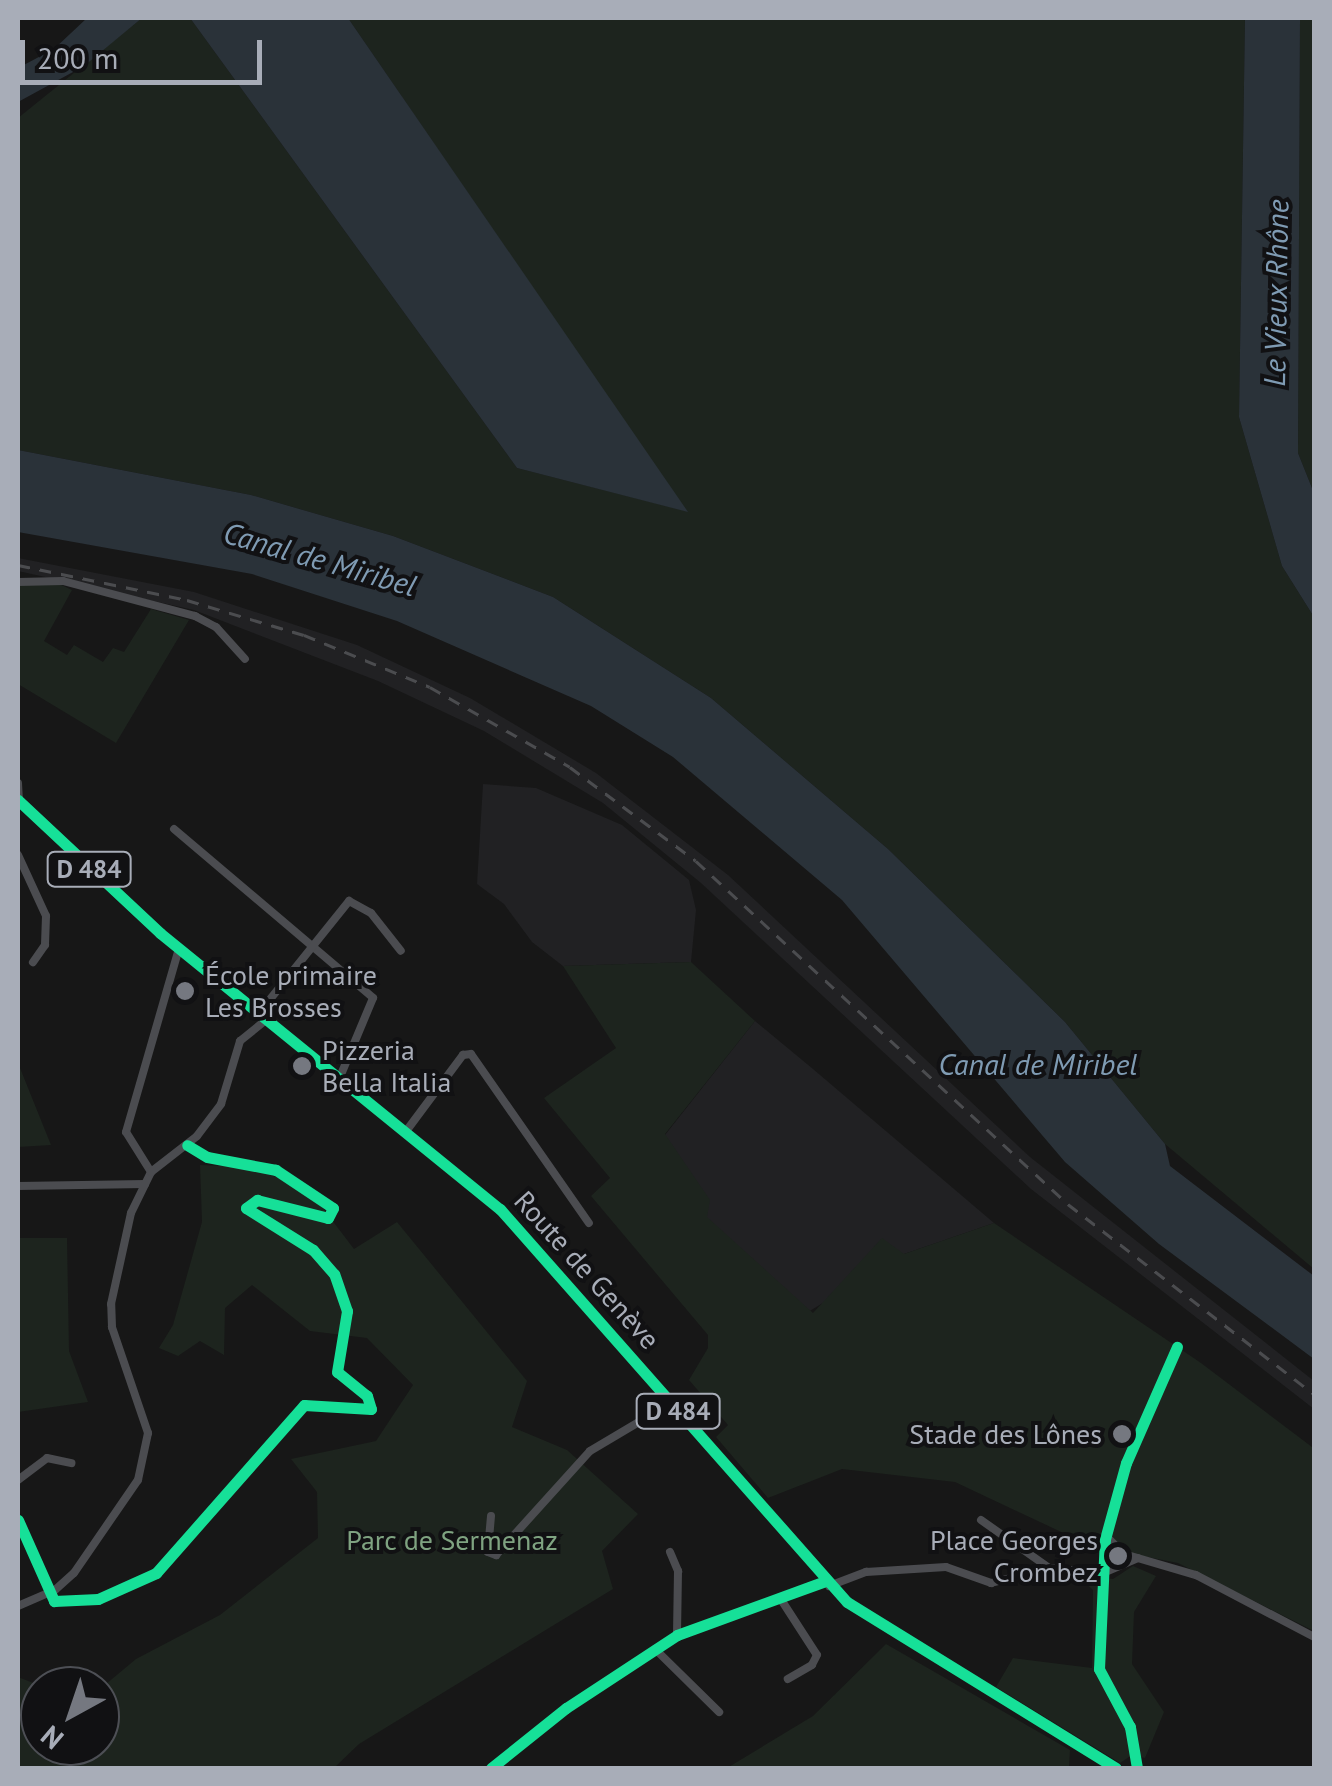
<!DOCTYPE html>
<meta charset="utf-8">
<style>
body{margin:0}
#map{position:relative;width:1332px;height:1786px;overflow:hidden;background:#171717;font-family:"PT Sans",sans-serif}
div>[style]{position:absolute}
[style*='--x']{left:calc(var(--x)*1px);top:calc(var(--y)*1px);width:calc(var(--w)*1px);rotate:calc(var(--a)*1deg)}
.built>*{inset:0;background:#212123}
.green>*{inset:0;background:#1d241e}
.water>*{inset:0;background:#2a3239}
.street>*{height:8px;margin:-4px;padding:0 4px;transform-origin:4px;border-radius:4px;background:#4b4c50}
.fast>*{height:11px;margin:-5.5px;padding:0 5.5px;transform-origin:5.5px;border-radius:5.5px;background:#16e098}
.rail>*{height:2.5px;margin-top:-1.25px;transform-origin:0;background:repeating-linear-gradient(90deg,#4b4c4f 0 12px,transparent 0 22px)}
.dots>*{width:28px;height:28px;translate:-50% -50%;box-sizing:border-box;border:5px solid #111113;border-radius:50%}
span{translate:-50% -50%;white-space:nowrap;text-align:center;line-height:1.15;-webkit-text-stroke:8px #111113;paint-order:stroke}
.shield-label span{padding:2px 8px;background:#111113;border:2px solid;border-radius:8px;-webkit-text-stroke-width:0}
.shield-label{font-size:25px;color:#a8adb8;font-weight:700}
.poi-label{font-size:28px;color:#a8adb8}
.left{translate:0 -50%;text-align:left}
.right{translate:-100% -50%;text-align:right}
.street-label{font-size:28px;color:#a8adb8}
.park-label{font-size:28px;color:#7fa381}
.water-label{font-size:30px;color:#7f9bb3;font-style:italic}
.frame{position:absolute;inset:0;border:20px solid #a8adb8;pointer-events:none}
.north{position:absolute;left:20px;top:1666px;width:100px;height:100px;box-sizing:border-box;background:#111113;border:2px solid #4d4f55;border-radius:50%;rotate:220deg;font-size:28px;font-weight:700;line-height:40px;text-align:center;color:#a8adb8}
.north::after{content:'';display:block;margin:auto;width:35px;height:45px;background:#757880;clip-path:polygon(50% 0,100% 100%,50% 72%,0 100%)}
.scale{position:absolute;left:20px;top:40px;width:242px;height:45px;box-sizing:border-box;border:5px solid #a8adb8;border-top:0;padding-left:12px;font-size:30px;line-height:35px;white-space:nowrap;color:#a8adb8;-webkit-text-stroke:8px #111113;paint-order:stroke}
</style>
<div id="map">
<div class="built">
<div style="clip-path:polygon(18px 558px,194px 592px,357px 645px,470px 698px,596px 773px,728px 875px,1030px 1157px,1314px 1381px,1314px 1409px,1031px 1189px,701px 883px,603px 803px,484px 731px,378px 681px,194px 610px,18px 571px)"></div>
<div style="clip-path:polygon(483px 784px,536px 788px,622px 825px,689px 880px,696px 910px,691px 962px,563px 966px,532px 942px,504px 904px,477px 884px)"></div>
<div style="clip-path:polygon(755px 1021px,813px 1069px,994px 1223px,904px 1254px,808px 1312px,706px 1217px,665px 1135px)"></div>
</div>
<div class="green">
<div style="clip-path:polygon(142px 18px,190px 18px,517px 468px,686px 511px,348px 18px,1245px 18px,1239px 417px,1282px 566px,1314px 617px,1314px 1269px,1165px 1144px,1065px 1022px,888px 849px,711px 698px,553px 597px,393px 536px,251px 495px,18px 450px,18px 118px)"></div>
<div style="clip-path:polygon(1300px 18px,1314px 18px,1314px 493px,1298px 453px)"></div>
<div style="clip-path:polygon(53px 581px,72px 590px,44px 641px,67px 655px,74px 645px,103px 662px,113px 648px,124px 652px,151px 609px,189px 620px,116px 743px,18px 684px,18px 584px)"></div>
<div style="clip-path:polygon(691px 962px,755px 1021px,665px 1134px,710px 1200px,707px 1217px,813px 1313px,882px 1238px,904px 1254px,994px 1223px,1201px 1363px,1312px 1447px,1314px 1631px,1178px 1563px,1091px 1546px,955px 1482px,842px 1469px,768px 1498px,716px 1437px,728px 1425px,689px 1380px,708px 1348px,708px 1335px,591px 1196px,610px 1178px,544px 1098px,616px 1048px,563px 966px)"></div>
<div style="clip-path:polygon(18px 1060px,20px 1068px,51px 1145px,18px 1147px)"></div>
<div style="clip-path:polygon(200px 1165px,248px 1167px,279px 1178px,322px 1207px,354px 1249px,397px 1222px,527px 1381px,512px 1427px,567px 1450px,638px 1514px,602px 1551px,613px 1589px,359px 1744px,334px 1768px,18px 1768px,18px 1677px,41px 1686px,40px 1746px,100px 1746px,100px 1689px,136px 1659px,220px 1615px,318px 1538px,317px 1492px,291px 1459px,376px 1441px,413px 1385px,367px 1338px,310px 1331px,252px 1285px,225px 1308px,224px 1355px,200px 1341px,178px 1356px,159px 1348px,173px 1325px,202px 1222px)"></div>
<div style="clip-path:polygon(18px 1238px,67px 1238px,69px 1351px,88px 1402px,18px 1412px)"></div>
<div style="clip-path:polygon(1133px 1566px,1156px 1576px,1134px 1612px,1132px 1664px,1164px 1712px,1145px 1758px,1132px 1755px,1120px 1763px,996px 1687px,1013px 1658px,1092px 1668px,1093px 1590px,1075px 1574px,1113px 1579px)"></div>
<div style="clip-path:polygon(886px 1644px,1070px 1750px,1069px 1768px,727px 1768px,813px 1716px)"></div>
</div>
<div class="water">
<div style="clip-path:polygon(87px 18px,142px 18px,84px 66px,18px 102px,18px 68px,54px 49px)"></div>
<div style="clip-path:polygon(190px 18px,348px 18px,688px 512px,517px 468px)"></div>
<div style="clip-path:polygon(1245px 18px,1300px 18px,1298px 453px,1314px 493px,1314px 617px,1282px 566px,1239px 417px)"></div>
<div style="clip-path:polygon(18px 450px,251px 495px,393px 536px,553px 597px,711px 698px,888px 849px,1065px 1022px,1165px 1144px,1170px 1166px,1314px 1276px,1314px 1359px,1159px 1244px,1065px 1162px,842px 900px,673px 757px,591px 706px,397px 621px,252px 574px,18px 532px)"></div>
</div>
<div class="street">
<div style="--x:18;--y:582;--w:45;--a:-1.3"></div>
<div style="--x:63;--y:581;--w:137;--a:14.9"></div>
<div style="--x:195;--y:616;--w:24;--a:28"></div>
<div style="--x:216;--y:627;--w:43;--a:47.8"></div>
<div style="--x:18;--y:783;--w:20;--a:87"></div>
<div style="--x:174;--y:829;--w:261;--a:40.3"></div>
<div style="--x:373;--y:998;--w:86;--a:112.7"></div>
<div style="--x:18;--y:855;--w:67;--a:65.3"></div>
<div style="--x:46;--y:916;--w:29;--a:92"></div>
<div style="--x:45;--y:945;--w:21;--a:125"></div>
<div style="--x:259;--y:1013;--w:144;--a:-51.2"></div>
<div style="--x:349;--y:901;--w:25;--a:29"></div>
<div style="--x:371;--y:913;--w:48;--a:51.7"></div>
<div style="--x:407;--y:1130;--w:94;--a:-53.3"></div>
<div style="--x:463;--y:1055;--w:8;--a:-7"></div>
<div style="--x:471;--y:1054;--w:206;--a:55.1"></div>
<div style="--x:151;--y:1172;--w:47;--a:-122"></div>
<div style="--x:126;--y:1132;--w:191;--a:-73.9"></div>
<div style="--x:18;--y:1186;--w:127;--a:-0.9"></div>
<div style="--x:18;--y:1480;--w:36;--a:-37"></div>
<div style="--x:47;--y:1458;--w:25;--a:12"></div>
<div style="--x:491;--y:1516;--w:36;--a:95"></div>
<div style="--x:488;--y:1552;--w:9;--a:21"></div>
<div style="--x:496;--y:1555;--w:140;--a:-47.9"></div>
<div style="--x:590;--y:1451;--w:94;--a:-30.7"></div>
<div style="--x:981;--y:1520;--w:83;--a:35.2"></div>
<div style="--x:1106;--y:1536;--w:25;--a:45"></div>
<div style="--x:1124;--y:1554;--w:75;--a:16.3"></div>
<div style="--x:1196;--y:1575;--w:133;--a:27.7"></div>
<div style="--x:670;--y:1552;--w:21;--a:67"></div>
<div style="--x:678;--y:1571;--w:64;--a:90.9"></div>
<div style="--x:829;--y:1586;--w:40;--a:-21"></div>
<div style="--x:866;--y:1572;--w:80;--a:-3.6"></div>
<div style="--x:946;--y:1567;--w:48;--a:19.6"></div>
<div style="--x:991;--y:1583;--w:60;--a:-14.5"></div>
<div style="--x:1049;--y:1568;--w:54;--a:5.3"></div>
<div style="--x:1103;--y:1573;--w:38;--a:-23"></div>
<div style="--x:782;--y:1601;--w:64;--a:57.1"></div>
<div style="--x:817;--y:1655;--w:11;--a:117"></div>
<div style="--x:812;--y:1665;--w:28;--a:150"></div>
<div style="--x:18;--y:1606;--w:40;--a:-23.4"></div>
<div style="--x:55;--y:1590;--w:25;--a:-42"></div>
<div style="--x:74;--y:1573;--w:113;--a:-55.5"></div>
<div style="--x:138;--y:1480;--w:48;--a:-78"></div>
<div style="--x:148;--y:1433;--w:112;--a:-108.8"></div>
<div style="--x:112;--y:1327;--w:23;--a:-92"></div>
<div style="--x:111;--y:1304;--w:93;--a:-77.6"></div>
<div style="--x:131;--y:1213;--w:46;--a:-64"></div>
<div style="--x:151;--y:1172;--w:58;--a:-38"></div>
<div style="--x:197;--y:1136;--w:40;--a:-53"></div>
<div style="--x:221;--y:1104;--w:66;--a:-73.2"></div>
<div style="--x:240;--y:1041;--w:33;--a:-39"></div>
<div style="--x:655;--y:1649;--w:90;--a:44.5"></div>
</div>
<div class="fast">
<div style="--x:18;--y:800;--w:195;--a:43.1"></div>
<div style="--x:160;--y:933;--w:438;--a:39.1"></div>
<div style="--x:500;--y:1209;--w:524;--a:48.56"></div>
<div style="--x:847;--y:1602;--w:316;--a:31.7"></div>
<div style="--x:18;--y:1520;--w:89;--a:66"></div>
<div style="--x:54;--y:1601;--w:44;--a:-2.6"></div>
<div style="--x:98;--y:1599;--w:64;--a:-24.1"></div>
<div style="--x:156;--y:1573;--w:224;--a:-48.6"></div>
<div style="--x:304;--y:1405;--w:67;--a:3.4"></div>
<div style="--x:371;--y:1409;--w:14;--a:-107"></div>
<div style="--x:367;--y:1396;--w:38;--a:-141"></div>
<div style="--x:337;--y:1372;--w:62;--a:-80.7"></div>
<div style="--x:347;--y:1311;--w:39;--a:-109"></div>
<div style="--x:334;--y:1274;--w:32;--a:-131"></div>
<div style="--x:313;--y:1250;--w:79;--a:-147.9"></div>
<div style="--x:246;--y:1208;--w:14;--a:-36"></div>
<div style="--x:257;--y:1200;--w:73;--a:14.2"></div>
<div style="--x:328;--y:1218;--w:11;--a:-63"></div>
<div style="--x:333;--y:1208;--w:69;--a:-146.3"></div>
<div style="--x:276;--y:1170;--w:70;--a:-169.3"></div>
<div style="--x:207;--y:1157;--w:23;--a:-149"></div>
<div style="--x:491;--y:1768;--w:96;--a:-38.7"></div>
<div style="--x:566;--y:1708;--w:133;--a:-33.3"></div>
<div style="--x:677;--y:1635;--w:158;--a:-20"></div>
<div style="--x:1137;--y:1768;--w:42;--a:-99.7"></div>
<div style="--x:1130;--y:1727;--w:66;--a:-118.1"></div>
<div style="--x:1099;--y:1669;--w:130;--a:-87.4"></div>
<div style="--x:1105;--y:1539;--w:79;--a:-74.6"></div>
<div style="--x:1126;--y:1463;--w:127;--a:-66.3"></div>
</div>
<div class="rail">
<div style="--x:18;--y:565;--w:173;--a:11.7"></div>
<div style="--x:187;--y:600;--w:122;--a:16.7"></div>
<div style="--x:304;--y:635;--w:136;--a:22.4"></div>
<div style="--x:430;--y:687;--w:161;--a:29.7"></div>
<div style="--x:570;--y:767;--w:157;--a:36.7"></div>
<div style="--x:696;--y:861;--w:506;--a:42.68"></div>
<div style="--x:1068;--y:1204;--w:311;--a:37.7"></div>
</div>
<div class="dots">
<div style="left:185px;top:991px;background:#757880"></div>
<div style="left:302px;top:1066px;background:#757880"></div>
<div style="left:1122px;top:1434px;background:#757880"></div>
<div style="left:1118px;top:1556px;background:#757880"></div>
</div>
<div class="shield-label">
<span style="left:89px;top:869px">D 484</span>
<span style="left:678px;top:1411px">D 484</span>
</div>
<div class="poi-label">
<span class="left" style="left:205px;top:991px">École primaire<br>Les Brosses</span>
<span class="left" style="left:322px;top:1066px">Pizzeria<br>Bella Italia</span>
<span class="right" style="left:1102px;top:1434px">Stade des Lônes</span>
<span class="right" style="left:1098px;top:1556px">Place Georges<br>Crombez</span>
</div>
<div class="street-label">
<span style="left:587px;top:1270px;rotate:48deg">Route de Genève</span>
</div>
<div class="park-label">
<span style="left:452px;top:1540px">Parc de Sermenaz</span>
</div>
<div class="water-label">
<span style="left:1276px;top:293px;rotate:-89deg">Le Vieux Rhône</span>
<span style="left:320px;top:559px;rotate:16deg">Canal de Miribel</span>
<span style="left:1038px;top:1064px">Canal de Miribel</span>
</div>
<div class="frame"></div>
<div class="north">N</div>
<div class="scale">200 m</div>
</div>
